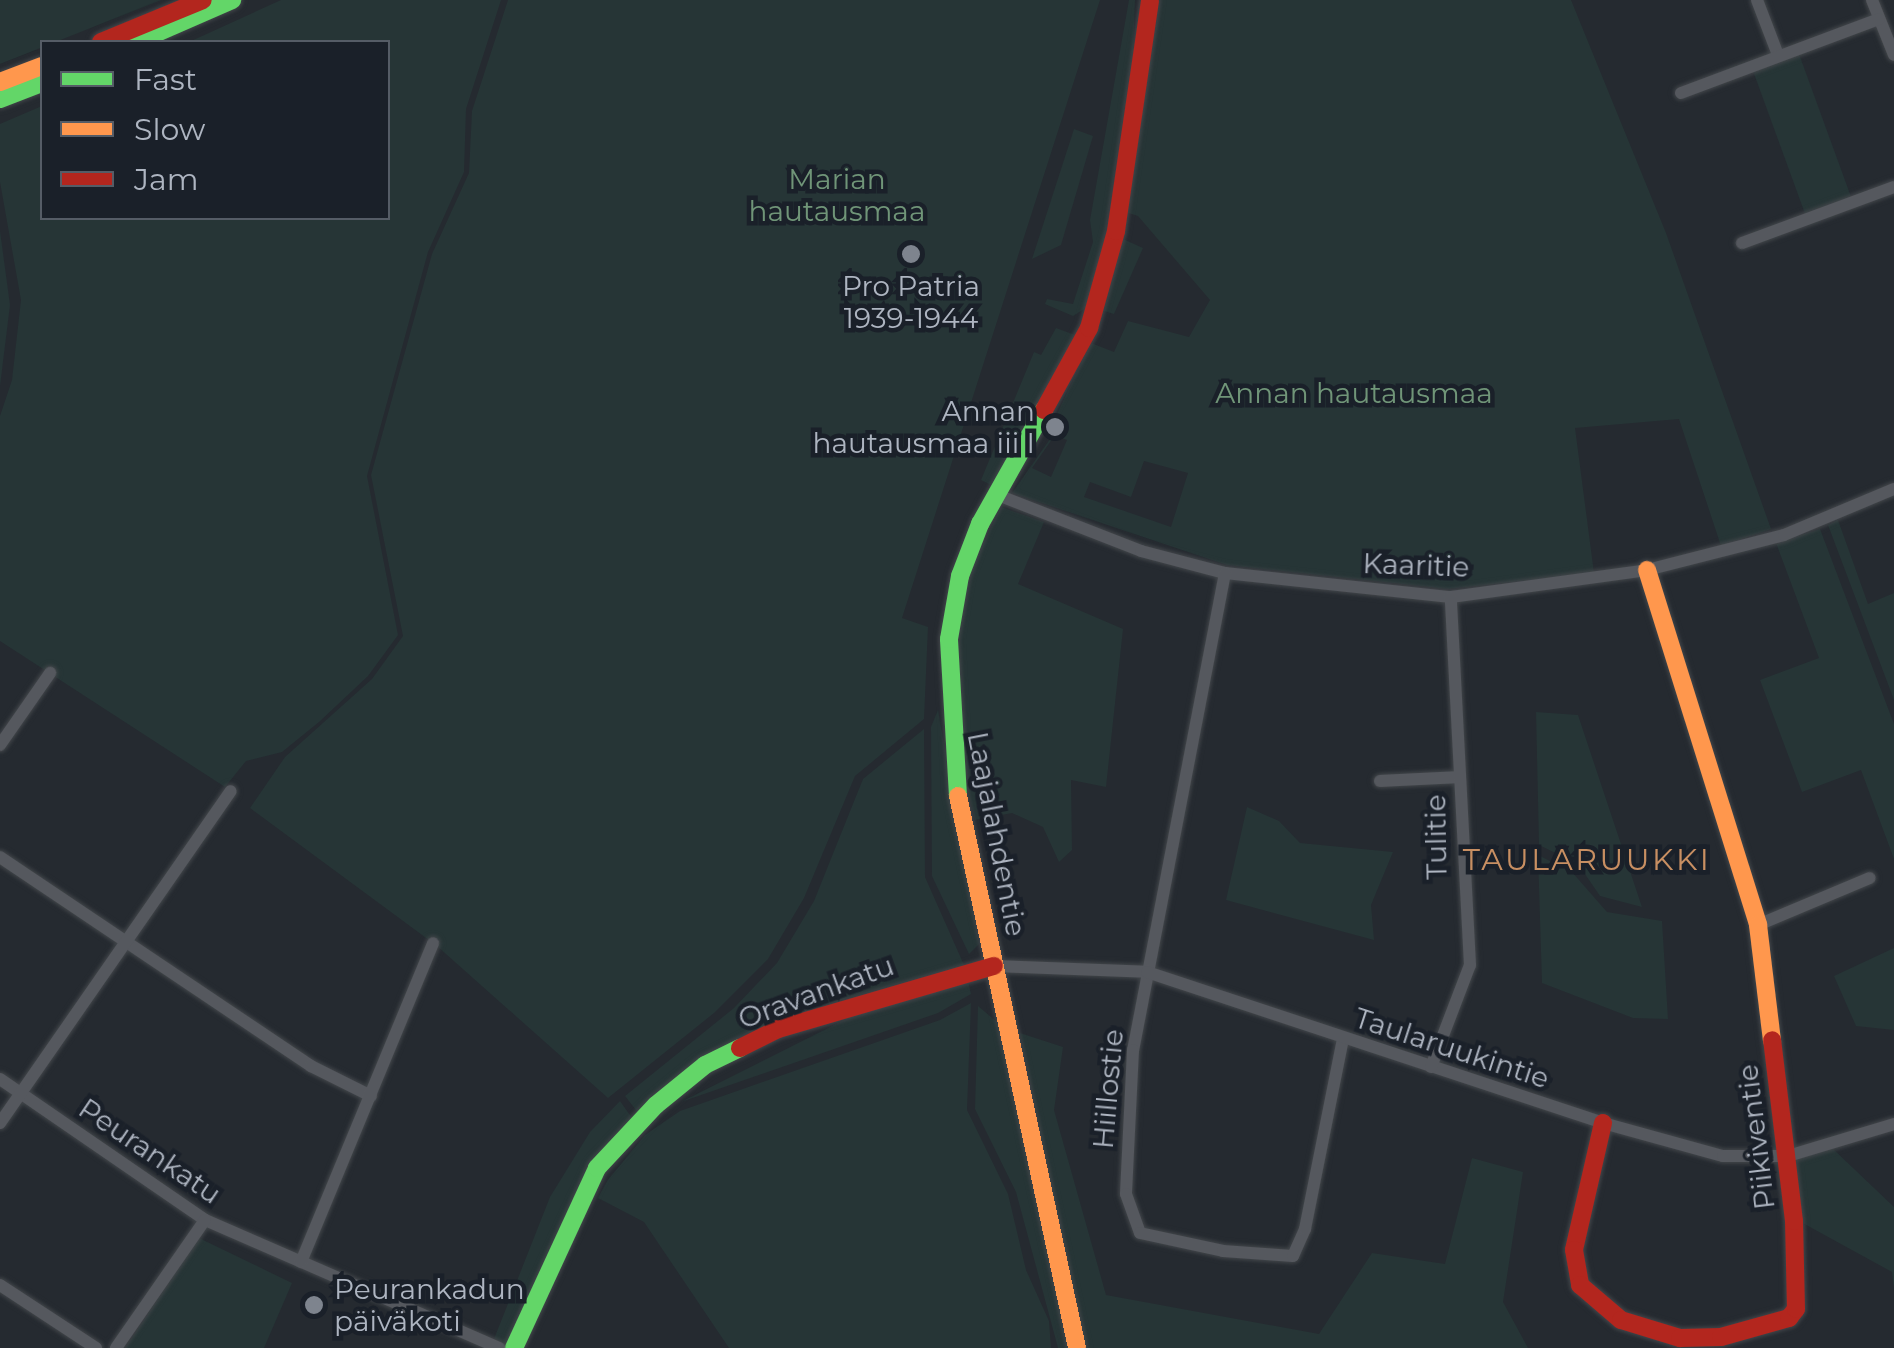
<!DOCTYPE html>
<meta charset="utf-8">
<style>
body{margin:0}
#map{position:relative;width:1894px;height:1348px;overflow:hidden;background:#252a30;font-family:Montserrat,sans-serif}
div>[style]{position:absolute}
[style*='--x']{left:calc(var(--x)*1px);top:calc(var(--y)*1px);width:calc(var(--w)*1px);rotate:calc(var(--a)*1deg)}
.green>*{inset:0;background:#263536;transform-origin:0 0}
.roads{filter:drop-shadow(0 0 2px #42464a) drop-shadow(0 0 2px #42464a)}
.street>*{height:12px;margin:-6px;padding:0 6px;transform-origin:6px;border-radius:6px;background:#55585e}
.fast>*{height:18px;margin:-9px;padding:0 9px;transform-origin:9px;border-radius:9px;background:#63d668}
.slow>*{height:18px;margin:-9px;padding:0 9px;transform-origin:9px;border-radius:9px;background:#ff974d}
.jam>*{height:18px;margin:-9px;padding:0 9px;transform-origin:9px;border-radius:9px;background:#b3261e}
.dots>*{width:28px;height:28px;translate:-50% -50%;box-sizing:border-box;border:5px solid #1a2029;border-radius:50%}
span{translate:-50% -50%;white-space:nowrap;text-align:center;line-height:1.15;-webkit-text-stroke:9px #1a2029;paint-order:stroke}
.park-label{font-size:28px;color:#709578}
.poi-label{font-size:28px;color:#aeb5c1}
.right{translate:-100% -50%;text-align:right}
.left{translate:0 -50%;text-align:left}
.street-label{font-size:28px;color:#aeb5c1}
.neighbourhood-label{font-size:30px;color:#c88f62;letter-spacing:2.5px}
.legend{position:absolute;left:40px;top:40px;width:350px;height:180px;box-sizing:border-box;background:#1a2029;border:2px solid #555c66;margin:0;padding:12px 18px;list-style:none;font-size:30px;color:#aeb5c1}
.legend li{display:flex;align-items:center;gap:20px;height:50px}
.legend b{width:50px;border:2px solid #555c66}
</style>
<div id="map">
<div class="green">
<div style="clip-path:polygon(0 0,161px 0,0 64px)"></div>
<div style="clip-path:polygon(281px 0,501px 0,466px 109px,464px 172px,428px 252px,367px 476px,398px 635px,368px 676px,319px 722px,282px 752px,246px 761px,225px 787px,0 641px,0 416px,12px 380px,21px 300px,0 182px,0 124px,42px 106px,42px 218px,388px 218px,388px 42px,189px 42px)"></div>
<div style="clip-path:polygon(508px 0,1100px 0,902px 618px,928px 627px,924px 719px,855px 776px,804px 898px,768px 959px,714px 1013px,608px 1098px,437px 946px,250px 808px,285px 757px,372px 679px,403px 636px,371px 475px,432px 254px,469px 173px,472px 111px)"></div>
<div style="clip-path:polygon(1129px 0,1135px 0,1133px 52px,1103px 247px,1086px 308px,1073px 316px,1045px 304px,1047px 299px,1073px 304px,1093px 242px,1090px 220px)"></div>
<div style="clip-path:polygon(evenodd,1160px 0,1571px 0,1666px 233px,1771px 529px,1721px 546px,1679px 419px,1575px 428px,1594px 573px,1448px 589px,1227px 565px,1012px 493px,1060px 425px,1054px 420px,1091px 343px,1114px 352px,1128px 321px,1189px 337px,1210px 300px,1138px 216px,1126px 212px,1160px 0,1055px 435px,1067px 440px,1051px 477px,1032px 468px,1055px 435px,1160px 0,1144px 461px,1188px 473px,1171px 527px,1084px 497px,1090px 482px,1131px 497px,1144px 461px)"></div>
<div style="left:1799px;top:54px;width:152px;height:49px;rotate:70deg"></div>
<div style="clip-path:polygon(1074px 129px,1093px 136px,1061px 245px,1032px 259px)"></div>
<div style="clip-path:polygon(0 231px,10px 305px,0 386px)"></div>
<div style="clip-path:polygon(1123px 239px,1143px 248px,1114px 314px,1104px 311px)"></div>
<div style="clip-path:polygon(1056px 328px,1075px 335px,995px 487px,981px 480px,1034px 352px,1041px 355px)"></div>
<div style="clip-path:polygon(1001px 507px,1044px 522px,1018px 584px,1123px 629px,1106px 787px,1071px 780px,1072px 850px,1059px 862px,1043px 827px,1012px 813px,975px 820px,960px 761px,956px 640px,967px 578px)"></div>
<div style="clip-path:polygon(1838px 520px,1868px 604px,1894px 593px,1894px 700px,1828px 525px)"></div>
<div style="clip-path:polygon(1820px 529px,1894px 724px,1894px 859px,1861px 770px,1802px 792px,1760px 680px,1819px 658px,1776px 543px)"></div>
<div style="clip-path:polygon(938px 710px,979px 944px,969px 954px,932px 876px,931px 727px)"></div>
<div style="clip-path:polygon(1536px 712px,1578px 715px,1642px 907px,1600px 896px,1578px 864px,1539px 845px)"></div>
<div style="clip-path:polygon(924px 729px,925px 877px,964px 965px,779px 1018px,705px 1056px,639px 1114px,625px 1096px,734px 1008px,777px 963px,814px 901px,863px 779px)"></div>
<div style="clip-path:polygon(1247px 807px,1279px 821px,1300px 843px,1393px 852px,1371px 905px,1374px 940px,1226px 900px)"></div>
<div style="clip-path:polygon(1538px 855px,1572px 872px,1607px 912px,1662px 921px,1668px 1019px,1633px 1018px,1542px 983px)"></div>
<div style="clip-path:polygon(1894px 948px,1894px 1030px,1856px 1026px,1834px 976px)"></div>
<div style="clip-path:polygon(967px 976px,971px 994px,938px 1013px,681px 1102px,858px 1013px)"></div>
<div style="clip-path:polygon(971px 1003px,967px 1110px,1008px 1194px,1026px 1270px,1049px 1321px,1051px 1348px,729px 1348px,644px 1222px,598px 1198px,607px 1181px,645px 1135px,680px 1111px,940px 1020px)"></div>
<div style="clip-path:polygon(978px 1006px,997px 1022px,1003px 1041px,1071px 1348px,1058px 1348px,1016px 1192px,975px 1109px)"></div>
<div style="clip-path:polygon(1020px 1033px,1063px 1047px,1054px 1110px,1106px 1295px,1319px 1334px,1372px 1253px,1445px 1264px,1472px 1158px,1523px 1172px,1503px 1302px,1528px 1348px,1084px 1348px)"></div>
<div style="clip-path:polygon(620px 1101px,632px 1118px,591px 1164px,509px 1347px,494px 1339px,550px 1197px,590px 1132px)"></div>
<div style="clip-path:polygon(1832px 1148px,1894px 1207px,1894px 1289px,1892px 1272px,1799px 1221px,1794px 1159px)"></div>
<div style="clip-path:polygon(199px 1238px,292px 1283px,264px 1348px,125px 1348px)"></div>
</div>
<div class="roads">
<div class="street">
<div style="--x:1757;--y:0;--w:59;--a:69.1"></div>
<div style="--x:1872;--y:0;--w:59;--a:68.2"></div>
<div style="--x:1681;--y:93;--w:211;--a:-20.5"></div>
<div style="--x:1742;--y:243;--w:162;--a:-20.2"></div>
<div style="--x:995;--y:494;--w:157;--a:21.3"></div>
<div style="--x:1141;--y:551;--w:87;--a:14.7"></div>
<div style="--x:1225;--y:573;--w:227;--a:6.1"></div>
<div style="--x:1451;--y:597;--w:198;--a:-7.8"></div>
<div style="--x:1647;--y:570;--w:141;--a:-14.3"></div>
<div style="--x:1784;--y:535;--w:119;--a:-22.7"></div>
<div style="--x:1225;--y:573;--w:486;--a:100.9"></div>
<div style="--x:1133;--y:1050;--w:144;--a:92.8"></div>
<div style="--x:1126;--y:1194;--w:41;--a:70.3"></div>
<div style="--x:1140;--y:1233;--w:85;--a:12.2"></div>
<div style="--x:1223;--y:1251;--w:70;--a:4.1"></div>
<div style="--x:1293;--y:1256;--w:30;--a:-66"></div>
<div style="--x:1305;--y:1229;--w:195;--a:-78.7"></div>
<div style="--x:0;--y:745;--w:88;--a:-55.2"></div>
<div style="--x:1380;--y:781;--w:80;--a:-2.9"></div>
<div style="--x:0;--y:857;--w:375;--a:33.9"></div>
<div style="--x:311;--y:1066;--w:67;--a:26.6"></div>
<div style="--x:1758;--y:925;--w:121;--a:-22.8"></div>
<div style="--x:994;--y:966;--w:153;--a:2.2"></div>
<div style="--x:1147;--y:972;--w:480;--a:18.3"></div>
<div style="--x:1603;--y:1123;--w:124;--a:15.4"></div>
<div style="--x:1723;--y:1156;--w:65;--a:0"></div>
<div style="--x:1788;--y:1156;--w:111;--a:-16.8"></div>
<div style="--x:1431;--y:1067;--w:109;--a:-69.1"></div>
<div style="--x:1470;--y:965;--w:368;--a:-93"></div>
<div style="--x:0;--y:1079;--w:249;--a:34.5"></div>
<div style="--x:205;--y:1220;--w:321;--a:23.5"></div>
<div style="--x:0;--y:1123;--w:404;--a:-55.2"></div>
<div style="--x:301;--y:1262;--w:345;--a:-67.5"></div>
<div style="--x:0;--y:1285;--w:115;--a:33.3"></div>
<div style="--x:116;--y:1348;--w:156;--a:-55.2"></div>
</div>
<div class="fast">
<div style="--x:136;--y:42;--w:105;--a:-23.6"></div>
<div style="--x:0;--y:99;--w:45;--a:-20.9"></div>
<div style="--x:958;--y:796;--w:157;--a:-93.3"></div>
<div style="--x:949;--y:639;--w:64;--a:-80.1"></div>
<div style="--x:960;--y:576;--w:56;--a:-69"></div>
<div style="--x:980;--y:524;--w:131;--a:-60.7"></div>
<div style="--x:514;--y:1348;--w:198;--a:-65.2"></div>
<div style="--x:597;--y:1168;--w:86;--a:-46.9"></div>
<div style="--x:656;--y:1105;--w:63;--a:-39.2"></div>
<div style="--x:705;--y:1065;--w:39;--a:-26"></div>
</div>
<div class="slow">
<div style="--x:0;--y:82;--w:45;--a:-20.9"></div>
<div style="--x:1647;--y:570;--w:372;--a:72.6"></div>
<div style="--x:1758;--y:925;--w:116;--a:83.1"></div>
<div style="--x:958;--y:796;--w:565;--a:77.83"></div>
</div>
<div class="jam">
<div style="--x:101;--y:42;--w:110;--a:-22.4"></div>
<div style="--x:1044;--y:410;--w:94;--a:-61.2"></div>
<div style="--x:1089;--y:328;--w:101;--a:-74.4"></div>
<div style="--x:1116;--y:231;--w:233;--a:-81.6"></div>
<div style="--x:740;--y:1048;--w:42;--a:-26.6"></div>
<div style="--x:778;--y:1029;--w:225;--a:-16.3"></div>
<div style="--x:1603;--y:1123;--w:130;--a:102.9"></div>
<div style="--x:1574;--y:1250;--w:36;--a:80"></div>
<div style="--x:1580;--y:1285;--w:54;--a:40.5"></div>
<div style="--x:1621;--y:1320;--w:62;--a:17"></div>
<div style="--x:1680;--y:1338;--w:41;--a:-1.4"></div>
<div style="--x:1721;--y:1337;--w:71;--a:-15.6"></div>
<div style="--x:1789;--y:1318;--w:11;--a:-52"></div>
<div style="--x:1796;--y:1309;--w:88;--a:-91.3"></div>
<div style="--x:1794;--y:1221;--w:182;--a:-96.9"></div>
</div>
</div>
<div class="dots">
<div style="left:911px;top:254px;background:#7e848e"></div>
<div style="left:1055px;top:427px;background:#7e848e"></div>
<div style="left:314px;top:1305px;background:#7e848e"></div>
</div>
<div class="park-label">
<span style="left:837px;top:195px">Marian<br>hautausmaa</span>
<span style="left:1354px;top:393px">Annan hautausmaa</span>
</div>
<div class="poi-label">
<span style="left:911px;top:302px">Pro Patria<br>1939-1944</span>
<span class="right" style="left:1035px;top:427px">Annan<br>hautausmaa iii I</span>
<span class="left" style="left:334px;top:1305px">Peurankadun<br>päiväkoti</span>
</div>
<div class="street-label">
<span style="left:1416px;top:565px;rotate:2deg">Kaaritie</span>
<span style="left:997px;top:834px;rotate:79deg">Laajalahdentie</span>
<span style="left:1436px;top:837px;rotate:-91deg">Tulitie</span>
<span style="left:816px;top:992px;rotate:-20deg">Oravankatu</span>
<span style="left:1452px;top:1048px;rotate:18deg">Taularuukintie</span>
<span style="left:1108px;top:1089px;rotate:-85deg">Hiillostie</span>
<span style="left:1756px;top:1137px;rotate:-97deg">Piikiventie</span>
<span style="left:150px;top:1151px;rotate:34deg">Peurankatu</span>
</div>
<div class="neighbourhood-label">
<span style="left:1587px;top:860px">TAULARUUKKI</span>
</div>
<ul class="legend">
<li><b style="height:12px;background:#63d668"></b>Fast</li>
<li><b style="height:12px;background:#ff974d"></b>Slow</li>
<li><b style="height:12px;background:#b3261e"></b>Jam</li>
</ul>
</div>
